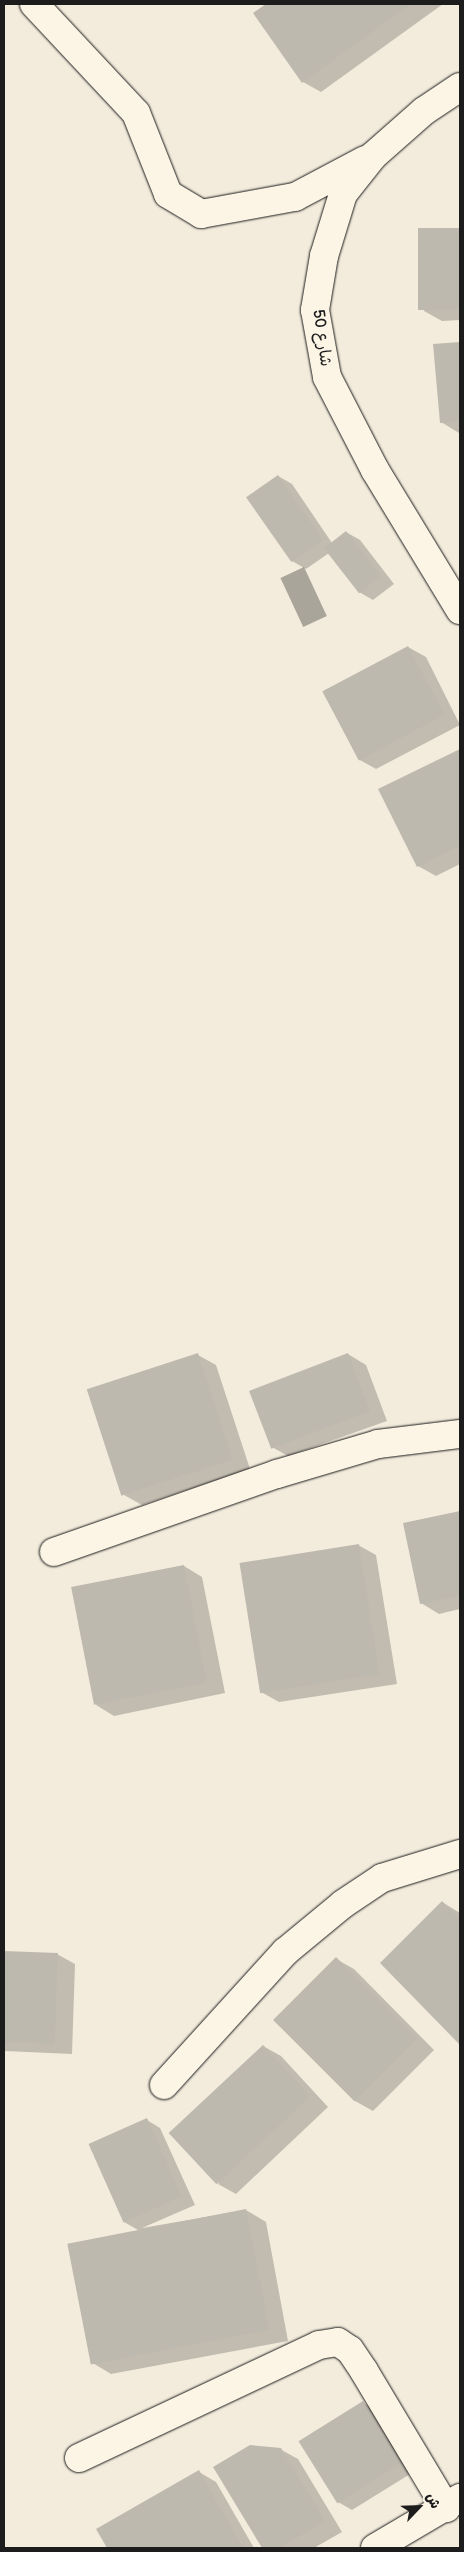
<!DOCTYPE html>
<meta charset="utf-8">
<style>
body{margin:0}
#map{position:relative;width:464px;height:2552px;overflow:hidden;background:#f3ecdd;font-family:"Balsamiq Sans","Playpen Sans Arabic",sans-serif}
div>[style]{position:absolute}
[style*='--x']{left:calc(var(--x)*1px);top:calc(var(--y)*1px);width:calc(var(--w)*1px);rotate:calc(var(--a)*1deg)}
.water>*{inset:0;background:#aaa59b;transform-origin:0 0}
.shadow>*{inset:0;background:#0003}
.building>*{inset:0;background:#beb9ae;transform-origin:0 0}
.roads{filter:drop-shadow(0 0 1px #1c1c1c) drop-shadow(0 0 1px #1c1c1c)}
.street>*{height:28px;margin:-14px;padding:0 14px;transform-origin:14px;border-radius:14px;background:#fcf5e5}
span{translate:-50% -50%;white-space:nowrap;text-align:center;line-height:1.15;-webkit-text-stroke:5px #fcf5e5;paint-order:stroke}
.street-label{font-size:16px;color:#1c1c1c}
.frame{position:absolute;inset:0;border:5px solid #1c1c1c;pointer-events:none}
.north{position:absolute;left:394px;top:2482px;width:50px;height:50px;-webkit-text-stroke:4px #fcf5e5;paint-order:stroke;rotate:66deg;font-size:14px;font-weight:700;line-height:20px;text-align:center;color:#1c1c1c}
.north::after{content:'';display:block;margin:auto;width:18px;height:22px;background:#1c1c1c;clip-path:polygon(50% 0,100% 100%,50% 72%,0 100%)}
</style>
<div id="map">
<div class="water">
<div style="left:304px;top:567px;width:54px;height:26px;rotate:65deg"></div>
</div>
<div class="shadow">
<div style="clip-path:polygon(268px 4px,443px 4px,321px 92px,303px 82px,254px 14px)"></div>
<div style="clip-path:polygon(460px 229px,460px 320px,442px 321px,424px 311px,420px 231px)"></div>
<div style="clip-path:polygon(460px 343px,460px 433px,459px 433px,441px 422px,434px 345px)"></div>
<div style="clip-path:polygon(278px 476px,292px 484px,332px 543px,346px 532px,360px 540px,394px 584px,373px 600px,359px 592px,329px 553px,306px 569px,292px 561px)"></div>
<div style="clip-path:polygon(408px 647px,426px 657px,460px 725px,376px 769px,358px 759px,323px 691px)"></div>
<div style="clip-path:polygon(460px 751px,460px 864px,436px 876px,418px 866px,380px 790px)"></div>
<div style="clip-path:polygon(348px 1354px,366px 1365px,387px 1421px,288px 1456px,270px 1446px)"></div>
<div style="clip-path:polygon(198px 1355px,216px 1365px,250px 1469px,142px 1505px,124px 1495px)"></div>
<div style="clip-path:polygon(460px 1513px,460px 1609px,439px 1614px,421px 1603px,405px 1524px)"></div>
<div style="clip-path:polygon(358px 1545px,376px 1555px,397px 1684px,279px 1702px,261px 1692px)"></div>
<div style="clip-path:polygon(184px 1566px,202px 1577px,225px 1693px,114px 1716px,96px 1705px)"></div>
<div style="clip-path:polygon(442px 1902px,460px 1913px,460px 2043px,382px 1963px)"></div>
<div style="clip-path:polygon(4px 1952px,57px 1954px,75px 1964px,72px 2054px,4px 2051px)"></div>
<div style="clip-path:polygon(336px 1959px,354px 1969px,434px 2050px,373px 2111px,355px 2101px)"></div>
<div style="clip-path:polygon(263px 2046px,281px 2056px,328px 2107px,236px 2194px,218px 2184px)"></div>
<div style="clip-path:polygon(147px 2120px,160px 2128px,195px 2205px,142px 2228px,246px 2210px,266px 2222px,288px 2341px,111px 2374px,91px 2362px,138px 2230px,124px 2222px)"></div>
<div style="clip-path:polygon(363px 2403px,377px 2411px,415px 2471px,352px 2510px,338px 2502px)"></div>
<div style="clip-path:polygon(280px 2449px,298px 2459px,342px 2532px,314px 2548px,264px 2548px,215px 2467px)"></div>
<div style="clip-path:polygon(199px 2472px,216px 2482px,254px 2548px,108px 2548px,98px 2529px)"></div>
</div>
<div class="building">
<div style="clip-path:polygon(266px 4px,411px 4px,302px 83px,253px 13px)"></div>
<div style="left:460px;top:228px;width:82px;height:42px;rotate:90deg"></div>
<div style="clip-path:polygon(460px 342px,460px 421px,440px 423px,433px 344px)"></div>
<div style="left:278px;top:475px;width:79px;height:39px;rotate:55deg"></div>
<div style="left:346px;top:531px;width:57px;height:28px;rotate:52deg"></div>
<div style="left:408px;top:646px;width:78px;height:97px;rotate:62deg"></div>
<div style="clip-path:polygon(460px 749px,460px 846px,417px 867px,378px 789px)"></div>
<div style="left:198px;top:1353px;width:112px;height:117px;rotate:72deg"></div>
<div style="left:348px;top:1353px;width:62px;height:106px;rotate:69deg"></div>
<div style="clip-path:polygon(460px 1511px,460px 1596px,420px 1604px,403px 1523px)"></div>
<div style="left:359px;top:1544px;width:132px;height:121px;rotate:81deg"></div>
<div style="left:184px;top:1565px;width:120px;height:115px;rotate:79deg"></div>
<div style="clip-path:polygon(442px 1901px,460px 1919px,460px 2045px,380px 1963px)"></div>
<div style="left:4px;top:1951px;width:54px;height:91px;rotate:2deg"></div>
<div style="left:336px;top:1957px;width:115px;height:89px;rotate:45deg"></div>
<div style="left:263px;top:2045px;width:70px;height:129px;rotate:47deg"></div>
<div style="left:147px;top:2118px;width:86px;height:64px;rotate:66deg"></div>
<div style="left:246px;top:2209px;width:123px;height:182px;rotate:79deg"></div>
<div style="left:363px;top:2401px;width:73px;height:76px;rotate:58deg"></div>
<div style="clip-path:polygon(250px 2445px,281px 2448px,325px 2521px,280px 2548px,262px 2548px,213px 2467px)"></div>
<div style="clip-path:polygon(199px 2470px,243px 2548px,107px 2548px,96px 2529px)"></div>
</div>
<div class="roads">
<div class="street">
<div style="--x:34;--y:4;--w:149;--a:46.9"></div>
<div style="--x:136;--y:113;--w:87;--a:68.4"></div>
<div style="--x:168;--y:194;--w:39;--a:31"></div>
<div style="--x:201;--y:214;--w:96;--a:-10.3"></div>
<div style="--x:295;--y:197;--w:79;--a:-27.9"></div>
<div style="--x:460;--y:87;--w:43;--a:146.3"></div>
<div style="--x:424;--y:111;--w:68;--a:138.6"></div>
<div style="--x:373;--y:156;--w:48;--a:128.3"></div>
<div style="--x:343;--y:194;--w:65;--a:107"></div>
<div style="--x:324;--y:256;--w:55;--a:99.5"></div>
<div style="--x:315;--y:310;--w:68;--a:79.8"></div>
<div style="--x:327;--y:377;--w:105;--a:62.7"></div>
<div style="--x:375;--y:470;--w:164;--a:58.7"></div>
<div style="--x:54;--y:1552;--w:236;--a:-19.3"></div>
<div style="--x:277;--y:1474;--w:105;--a:-16.5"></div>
<div style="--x:378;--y:1444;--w:83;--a:-7"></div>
<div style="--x:164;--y:2085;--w:180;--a:-47.7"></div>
<div style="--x:285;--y:1952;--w:75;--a:-39.6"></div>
<div style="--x:343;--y:1904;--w:47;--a:-33.7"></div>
<div style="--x:382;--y:1878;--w:82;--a:-17.1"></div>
<div style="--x:79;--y:2458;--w:265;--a:-25.2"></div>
<div style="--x:319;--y:2345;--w:19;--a:-9"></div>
<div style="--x:338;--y:2342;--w:14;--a:34"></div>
<div style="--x:350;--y:2350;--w:25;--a:56"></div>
<div style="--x:364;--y:2371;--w:160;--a:59.1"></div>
<div style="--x:375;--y:2548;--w:99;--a:-30.5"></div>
</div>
</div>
<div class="street-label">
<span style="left:321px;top:338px;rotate:82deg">شارع 50</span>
</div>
<div class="frame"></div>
<div class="north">ش</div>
</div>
